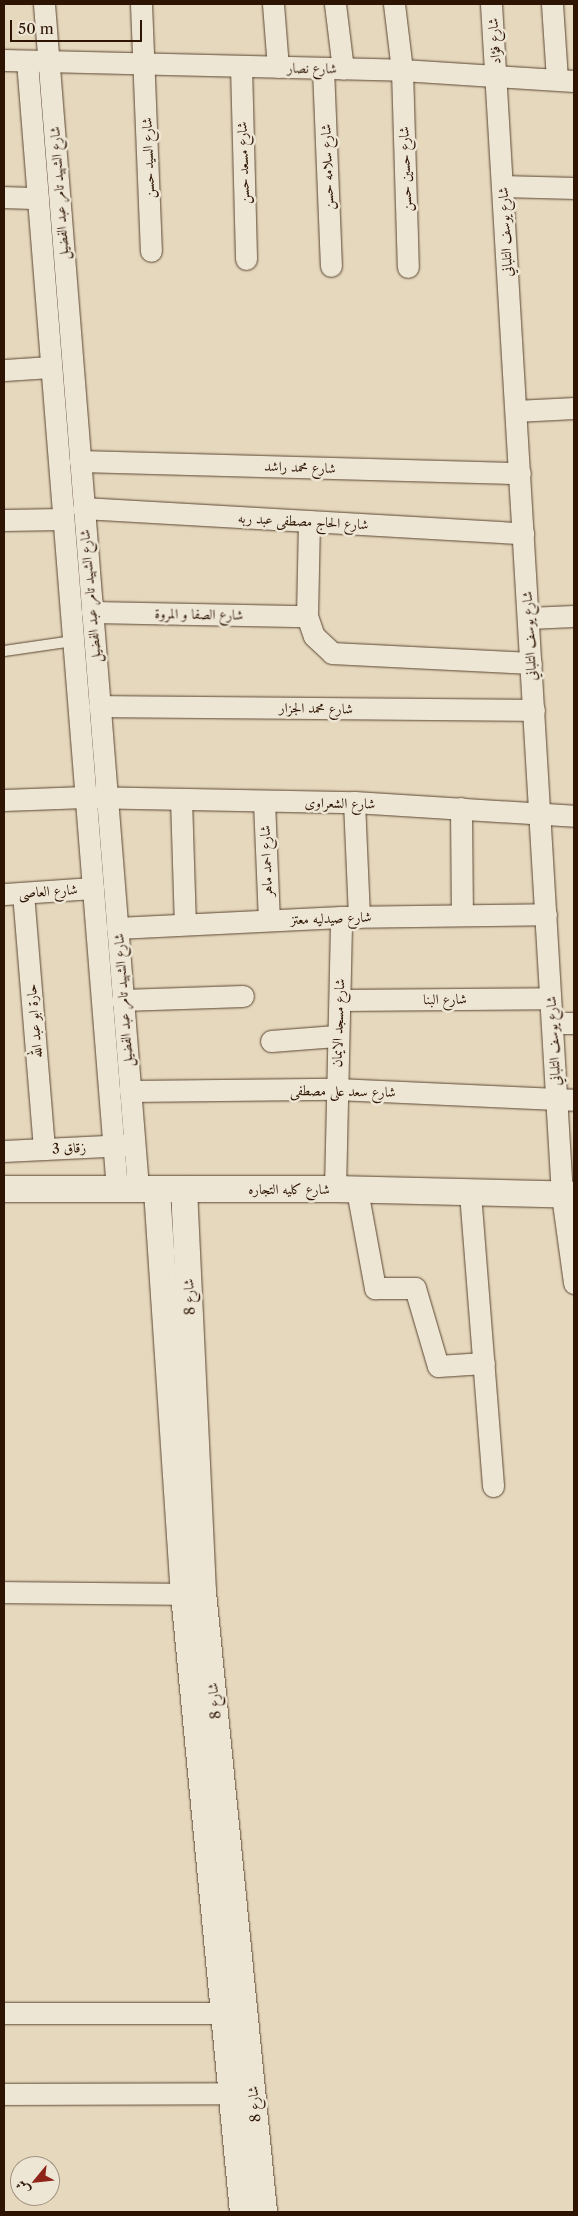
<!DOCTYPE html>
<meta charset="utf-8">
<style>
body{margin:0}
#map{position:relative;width:578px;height:2216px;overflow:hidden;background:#e5d8bd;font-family:"Libre Caslon Text",Amiri,serif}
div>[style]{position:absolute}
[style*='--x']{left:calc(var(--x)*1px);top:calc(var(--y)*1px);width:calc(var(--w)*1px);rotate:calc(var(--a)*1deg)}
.roads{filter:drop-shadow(0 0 1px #5c4632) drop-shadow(0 0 1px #5c4632)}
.service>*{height:10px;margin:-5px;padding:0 5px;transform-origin:5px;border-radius:5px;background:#eee6d4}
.minor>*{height:21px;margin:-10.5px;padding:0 10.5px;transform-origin:10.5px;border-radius:10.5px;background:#eee6d4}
.tertiary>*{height:26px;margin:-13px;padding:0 13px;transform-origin:13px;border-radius:13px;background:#eee6d4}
span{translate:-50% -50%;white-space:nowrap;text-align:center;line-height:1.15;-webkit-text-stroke:5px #eee6d4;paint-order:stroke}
.street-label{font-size:14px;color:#2e1503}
.frame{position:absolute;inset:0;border:5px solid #2e1503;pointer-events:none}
.north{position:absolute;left:10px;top:2156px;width:50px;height:50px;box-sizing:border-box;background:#eee6d4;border:1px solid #a19280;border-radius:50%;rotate:242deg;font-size:14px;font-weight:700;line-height:20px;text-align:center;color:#2e1503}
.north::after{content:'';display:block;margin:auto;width:18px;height:22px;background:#8f2418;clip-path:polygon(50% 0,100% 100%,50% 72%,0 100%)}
.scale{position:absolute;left:10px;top:20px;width:132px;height:22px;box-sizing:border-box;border:2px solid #2e1503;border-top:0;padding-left:6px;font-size:15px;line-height:18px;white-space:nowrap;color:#2e1503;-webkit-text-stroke:4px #eee6d4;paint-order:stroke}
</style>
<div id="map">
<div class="roads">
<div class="service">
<div style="--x:4;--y:651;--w:70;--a:-8.2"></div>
</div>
<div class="minor">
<div style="--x:44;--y:4;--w:1189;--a:85.46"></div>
<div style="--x:141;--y:4;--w:247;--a:87.7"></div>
<div style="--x:273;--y:4;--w:63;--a:85.5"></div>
<div style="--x:335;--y:4;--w:65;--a:83"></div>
<div style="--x:394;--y:4;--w:66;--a:83.1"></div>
<div style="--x:402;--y:70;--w:197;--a:88.3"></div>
<div style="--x:491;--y:4;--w:1193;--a:86.59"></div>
<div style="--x:562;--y:1195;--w:89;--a:82.2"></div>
<div style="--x:552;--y:4;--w:75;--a:86.2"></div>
<div style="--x:4;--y:60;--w:398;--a:1.4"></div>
<div style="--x:402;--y:70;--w:172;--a:3.7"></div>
<div style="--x:27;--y:61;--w:1132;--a:85.44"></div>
<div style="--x:241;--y:66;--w:193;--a:88.5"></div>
<div style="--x:323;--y:68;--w:198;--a:87.7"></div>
<div style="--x:503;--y:186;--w:71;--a:1.6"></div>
<div style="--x:4;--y:197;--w:34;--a:2"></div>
<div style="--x:4;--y:370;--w:47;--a:-3.7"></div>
<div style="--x:516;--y:411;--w:58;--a:-3"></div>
<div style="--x:80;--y:461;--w:440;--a:1.6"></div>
<div style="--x:83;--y:508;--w:441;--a:3.3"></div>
<div style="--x:4;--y:520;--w:59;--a:-1"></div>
<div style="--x:309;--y:521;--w:95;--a:91.2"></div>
<div style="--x:307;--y:616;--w:21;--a:71"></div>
<div style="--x:314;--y:636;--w:25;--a:43"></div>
<div style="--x:332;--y:653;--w:199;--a:2.9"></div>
<div style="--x:92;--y:612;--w:215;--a:1.1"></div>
<div style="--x:528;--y:618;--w:46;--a:-2.5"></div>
<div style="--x:99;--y:706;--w:435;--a:0.5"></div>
<div style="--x:181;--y:799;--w:125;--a:88.2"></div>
<div style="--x:4;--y:800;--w:81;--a:-2.1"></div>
<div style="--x:85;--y:797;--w:269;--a:1.1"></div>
<div style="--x:354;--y:802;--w:220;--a:3.6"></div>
<div style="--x:264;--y:802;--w:118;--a:87.6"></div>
<div style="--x:354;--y:802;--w:115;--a:87.5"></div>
<div style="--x:461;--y:808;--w:107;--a:89.5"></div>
<div style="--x:23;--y:893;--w:257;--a:85.3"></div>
<div style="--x:4;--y:894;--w:89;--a:-3.9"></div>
<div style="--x:117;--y:928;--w:224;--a:-2.8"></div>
<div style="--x:341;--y:917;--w:205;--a:-0.8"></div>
<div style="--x:122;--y:1000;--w:121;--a:-1.9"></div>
<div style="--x:340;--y:1000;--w:210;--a:-0.5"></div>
<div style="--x:552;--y:1023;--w:22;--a:0"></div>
<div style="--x:271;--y:1041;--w:65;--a:-4.4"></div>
<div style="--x:130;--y:1091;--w:206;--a:-0.6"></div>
<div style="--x:336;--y:1089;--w:238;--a:2.6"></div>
<div style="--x:4;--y:1151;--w:122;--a:-2.8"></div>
<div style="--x:335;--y:1189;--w:272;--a:-88.7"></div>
<div style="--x:357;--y:1190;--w:100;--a:79.6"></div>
<div style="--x:375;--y:1288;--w:40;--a:0"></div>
<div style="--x:415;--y:1288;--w:81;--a:73.6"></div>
<div style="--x:438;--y:1366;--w:46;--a:-3.7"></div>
<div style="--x:470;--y:1193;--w:294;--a:85.5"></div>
<div style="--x:4;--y:1592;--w:180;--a:0.6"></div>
<div style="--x:4;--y:2013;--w:221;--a:0"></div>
<div style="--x:4;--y:2094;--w:230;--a:-0.2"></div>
</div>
<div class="tertiary">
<div style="--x:4;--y:1189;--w:331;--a:0"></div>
<div style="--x:335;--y:1189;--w:239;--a:1.4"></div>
<div style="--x:184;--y:1189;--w:403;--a:87.3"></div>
<div style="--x:203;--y:1592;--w:623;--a:84.38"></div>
<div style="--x:157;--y:1190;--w:405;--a:86.2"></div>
<div style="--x:184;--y:1594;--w:621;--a:84.55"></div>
</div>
</div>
<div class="street-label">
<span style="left:494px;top:41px;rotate:-94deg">شارع فؤاد</span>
<span style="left:312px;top:68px;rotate:1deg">شارع نصار</span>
<span style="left:148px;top:158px;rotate:-92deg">شارع السيد حسن</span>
<span style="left:243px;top:163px;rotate:-92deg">شارع مسعد حسن</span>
<span style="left:327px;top:167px;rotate:-92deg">شارع سلامه حسن</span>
<span style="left:405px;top:169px;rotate:-92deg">شارع حسين حسن</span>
<span style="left:59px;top:193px;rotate:-94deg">شارع الشهيد تامر عبد الفضيل</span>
<span style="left:505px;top:232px;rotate:-93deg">شارع يوسف التلباني</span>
<span style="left:300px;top:467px;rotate:2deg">شارع محمد راشد</span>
<span style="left:303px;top:521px;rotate:3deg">شارع الحاج مصطفى عبد ربه</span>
<span style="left:90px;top:596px;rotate:-95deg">شارع الشهيد تامر عبد الفضيل</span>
<span style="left:199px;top:614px;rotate:1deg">شارع الصفا و المروة</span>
<span style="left:529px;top:636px;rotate:-93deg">شارع يوسف التلباني</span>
<span style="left:316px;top:708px;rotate:1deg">شارع محمد الجزار</span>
<span style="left:340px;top:803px;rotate:1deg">شارع الشعراوى</span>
<span style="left:266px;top:861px;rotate:-92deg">شارع احمد ماهر</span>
<span style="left:48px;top:891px;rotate:-4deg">شارع العاصى</span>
<span style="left:331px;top:918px;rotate:-2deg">شارع صيدليه معتز</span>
<span style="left:445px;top:999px;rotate:-1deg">شارع البنا</span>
<span style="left:123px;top:1000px;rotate:-94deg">شارع الشهيد تامر عبد الفضيل</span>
<span style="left:34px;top:1021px;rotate:-95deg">حارة ابو عبد الله</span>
<span style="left:338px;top:1023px;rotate:-88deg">شارع مسجد الايمان</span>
<span style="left:553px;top:1041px;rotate:-93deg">شارع يوسف التلباني</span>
<span style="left:343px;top:1091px;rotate:1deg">شارع سعد على مصطفى</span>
<span style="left:69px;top:1148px;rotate:-3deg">زقاق 3</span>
<span style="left:289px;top:1189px">شارع كليه التجاره</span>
<span style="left:189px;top:1297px;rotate:-93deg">شارع 8</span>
<span style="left:214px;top:1701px;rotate:-96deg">شارع 8</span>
<span style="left:254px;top:2104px;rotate:-95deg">شارع 8</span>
</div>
<div class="frame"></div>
<div class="north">ش</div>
<div class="scale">50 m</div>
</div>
